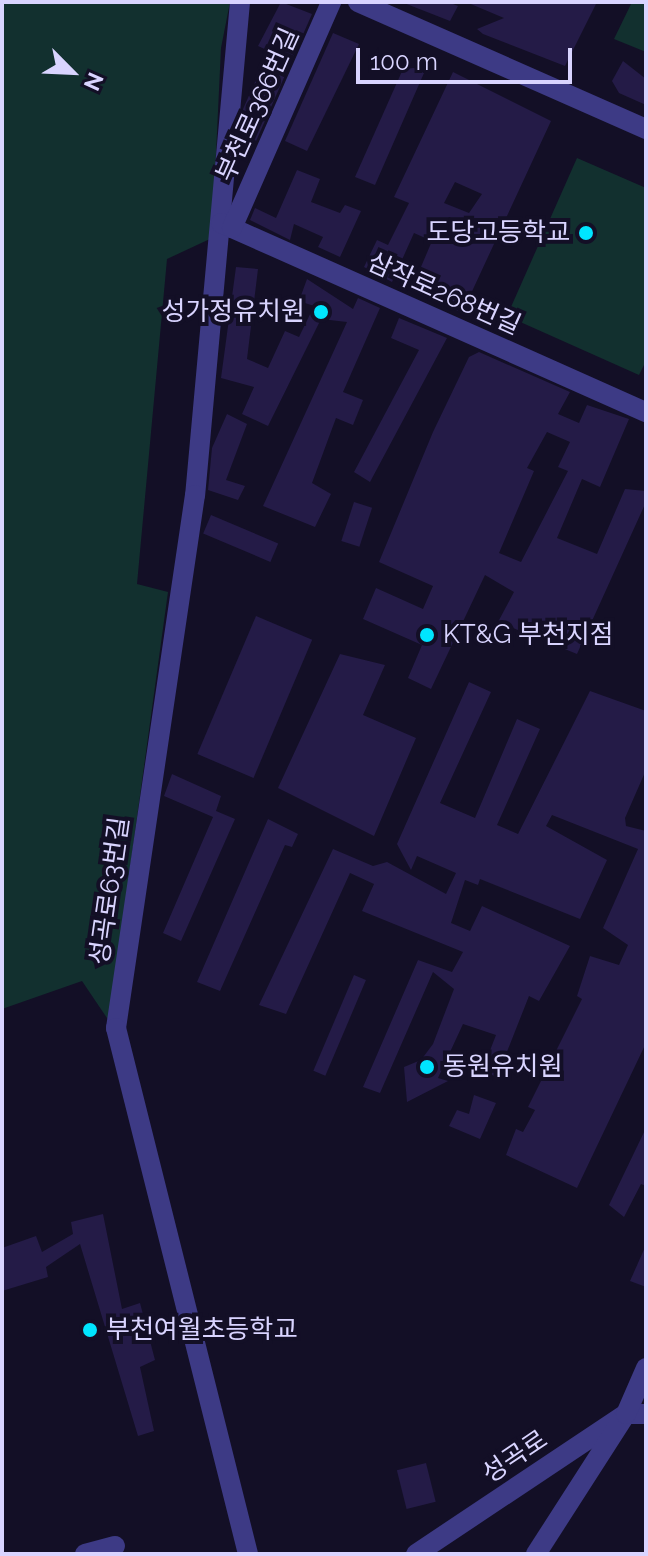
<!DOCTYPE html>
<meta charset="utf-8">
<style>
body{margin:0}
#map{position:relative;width:648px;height:1556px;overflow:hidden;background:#130f26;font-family:Raleway,"Noto Sans KR",sans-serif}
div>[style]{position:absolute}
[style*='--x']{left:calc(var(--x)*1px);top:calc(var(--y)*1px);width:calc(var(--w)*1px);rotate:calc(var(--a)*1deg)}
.green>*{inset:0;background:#12302f}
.building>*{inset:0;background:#241b47;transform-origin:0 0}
.minor>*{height:20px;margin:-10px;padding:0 10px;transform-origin:10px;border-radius:10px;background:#3d3a85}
.dots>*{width:22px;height:22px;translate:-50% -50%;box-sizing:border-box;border:4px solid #130f26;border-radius:50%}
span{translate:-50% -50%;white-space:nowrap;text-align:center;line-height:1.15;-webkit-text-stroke:8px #130f26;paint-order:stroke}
.street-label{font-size:26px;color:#d9d4ff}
.poi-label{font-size:26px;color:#d9d4ff}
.right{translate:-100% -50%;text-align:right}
.left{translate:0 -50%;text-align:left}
.frame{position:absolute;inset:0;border:4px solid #d9d4ff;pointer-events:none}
.north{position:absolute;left:32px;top:32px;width:80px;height:80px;-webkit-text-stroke:6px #130f26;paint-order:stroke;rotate:114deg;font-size:22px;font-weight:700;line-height:32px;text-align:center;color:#d9d4ff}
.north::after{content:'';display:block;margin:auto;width:28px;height:36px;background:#d9d4ff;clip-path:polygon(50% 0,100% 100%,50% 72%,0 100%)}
.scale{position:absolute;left:356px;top:48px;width:216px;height:36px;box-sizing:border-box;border:4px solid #d9d4ff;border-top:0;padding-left:10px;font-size:24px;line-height:28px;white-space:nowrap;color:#d9d4ff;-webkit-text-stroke:6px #130f26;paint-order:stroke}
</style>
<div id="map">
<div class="green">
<div style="clip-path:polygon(2px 2px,230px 2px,221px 48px,212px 238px,167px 259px,137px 584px,168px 592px,109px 1021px,82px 981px,2px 1009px)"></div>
<div style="clip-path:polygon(632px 2px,646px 2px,646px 52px,614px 39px)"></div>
<div style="clip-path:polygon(577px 158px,646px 188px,646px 361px,639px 375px,507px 316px)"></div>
</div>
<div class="building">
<div style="clip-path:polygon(281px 2px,312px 14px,253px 148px,240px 143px,243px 109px,269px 51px,258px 46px)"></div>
<div style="clip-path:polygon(448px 2px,458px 6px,450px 21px,404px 3px)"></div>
<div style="clip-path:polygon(466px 2px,597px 2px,565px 66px,483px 34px,477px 29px,504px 18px)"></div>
<div style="clip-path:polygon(333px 33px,359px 44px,307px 151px,285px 141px)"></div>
<div style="clip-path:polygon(623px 61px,646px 79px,646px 105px,619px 93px,612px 81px)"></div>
<div style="clip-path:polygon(414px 68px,424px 73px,375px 185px,355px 177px,403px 69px)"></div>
<div style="clip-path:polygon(evenodd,453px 72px,551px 121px,462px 313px,412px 288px,432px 241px,414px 233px,392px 282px,364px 267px,377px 240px,388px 245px,409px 203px,394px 197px,453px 72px,455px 182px,482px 194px,469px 213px,444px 203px,455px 182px)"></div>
<div style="clip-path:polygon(297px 170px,320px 179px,311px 202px,340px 213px,345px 205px,361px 211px,340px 257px,318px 247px,323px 237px,294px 224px,290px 240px,250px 220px,255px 208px,276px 218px)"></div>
<div style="clip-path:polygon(236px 267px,258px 269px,247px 359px,268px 368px,285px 331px,299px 337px,314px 306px,299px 301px,307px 279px,353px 309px,358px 298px,380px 308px,343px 392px,363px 400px,353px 425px,336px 418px,312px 483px,331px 494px,315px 527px,263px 506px,347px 322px,321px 319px,268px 426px,242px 414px,254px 387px,221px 378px)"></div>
<div style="clip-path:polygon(399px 318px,447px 338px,370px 482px,354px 472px,419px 350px,391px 338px)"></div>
<div style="clip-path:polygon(evenodd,479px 352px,570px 392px,558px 414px,579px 423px,587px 405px,629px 419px,600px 487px,582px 479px,557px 538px,597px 554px,625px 489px,646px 491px,646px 502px,577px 654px,498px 622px,514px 592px,485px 575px,431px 689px,408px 678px,422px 645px,363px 619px,376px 588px,423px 609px,433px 586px,379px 562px,433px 432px,469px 357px,479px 352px,547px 432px,570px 442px,558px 467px,568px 471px,521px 562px,499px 553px,534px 471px,527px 468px,547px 432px)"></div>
<div style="clip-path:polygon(227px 414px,247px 424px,226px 480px,245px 486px,238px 500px,208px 490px,212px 448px)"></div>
<div style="left:354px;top:502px;width:19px;height:41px;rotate:18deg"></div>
<div style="left:211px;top:515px;width:73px;height:20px;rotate:23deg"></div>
<div style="left:256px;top:616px;width:61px;height:150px;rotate:23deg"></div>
<div style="clip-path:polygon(340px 654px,385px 665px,363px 715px,416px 738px,374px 836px,278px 788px)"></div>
<div style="clip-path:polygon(469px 682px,491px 692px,440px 803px,475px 818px,517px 719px,540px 729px,497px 825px,518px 834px,590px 691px,646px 711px,646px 770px,625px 818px,626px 826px,646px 831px,646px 1043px,577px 1188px,506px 1155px,516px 1129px,523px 1132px,535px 1110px,528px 1107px,582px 999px,577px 996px,590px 956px,619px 965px,628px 945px,603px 928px,638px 849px,552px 815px,546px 826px,607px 860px,580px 919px,480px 879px,478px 885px,465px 880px,451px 923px,470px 931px,482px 906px,570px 946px,539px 1001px,529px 996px,497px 1077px,482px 1071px,496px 1035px,463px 1024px,438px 1078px,448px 1081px,407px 1102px,404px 1067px,421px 1060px,433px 1044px,454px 989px,433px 972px,380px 1093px,363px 1087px,418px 960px,452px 972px,463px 952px,362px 911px,374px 884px,350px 873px,286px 1014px,259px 1005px,333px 849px,373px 866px,387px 862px,446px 894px,456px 873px,417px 856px,411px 870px,397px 844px)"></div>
<div style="clip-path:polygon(172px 774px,221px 796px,216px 811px,235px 819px,181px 941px,163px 933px,213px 817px,164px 796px)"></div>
<div style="clip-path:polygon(268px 819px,298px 834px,292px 847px,285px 845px,220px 991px,197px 982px)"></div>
<div style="left:354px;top:975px;width:13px;height:104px;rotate:23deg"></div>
<div style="clip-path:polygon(474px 1095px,496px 1103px,480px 1139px,449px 1126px,457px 1110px,469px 1114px)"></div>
<div style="clip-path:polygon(646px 1128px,646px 1186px,641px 1184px,624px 1217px,609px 1205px)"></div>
<div style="clip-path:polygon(103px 1214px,122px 1309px,140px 1303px,155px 1360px,140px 1367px,154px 1431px,138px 1436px,80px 1244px,46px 1267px,48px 1277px,2px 1291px,2px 1248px,36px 1236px,42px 1252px,73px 1234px,71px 1222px)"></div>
<div style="clip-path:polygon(646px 1245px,646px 1287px,630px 1281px)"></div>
<div style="left:426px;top:1463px;width:40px;height:30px;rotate:76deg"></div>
</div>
<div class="minor">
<div style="--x:240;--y:2;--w:495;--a:95.2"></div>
<div style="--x:195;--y:495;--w:539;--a:98.43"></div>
<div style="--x:116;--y:1028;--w:542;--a:75.91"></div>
<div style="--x:358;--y:2;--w:315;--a:23.8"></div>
<div style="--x:221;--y:223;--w:465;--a:24"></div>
<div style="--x:232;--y:228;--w:247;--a:-66.3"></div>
<div style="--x:85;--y:1554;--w:31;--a:-15"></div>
<div style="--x:416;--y:1554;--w:252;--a:-33.7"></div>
<div style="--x:626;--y:1414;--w:20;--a:0"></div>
<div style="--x:536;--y:1554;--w:166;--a:-57.3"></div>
<div style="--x:626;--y:1414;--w:50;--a:-66.5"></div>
</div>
<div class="dots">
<div style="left:586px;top:233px;background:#00e5ff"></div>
<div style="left:321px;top:312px;background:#00e5ff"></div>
<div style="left:427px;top:635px;background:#00e5ff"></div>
<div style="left:427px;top:1067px;background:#00e5ff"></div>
<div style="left:90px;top:1330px;background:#00e5ff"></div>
</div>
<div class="street-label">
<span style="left:258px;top:105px;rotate:-66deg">부천로366번길</span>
<span style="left:444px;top:294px;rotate:24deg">삼작로268번길</span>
<span style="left:110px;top:891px;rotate:-82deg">성곡로63번길</span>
<span style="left:515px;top:1457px;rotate:-34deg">성곡로</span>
</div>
<div class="poi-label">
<span class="right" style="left:570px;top:233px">도당고등학교</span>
<span class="right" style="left:305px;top:312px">성가정유치원</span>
<span class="left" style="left:443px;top:635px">KT&amp;G 부천지점</span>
<span class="left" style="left:443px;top:1067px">동원유치원</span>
<span class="left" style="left:106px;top:1330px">부천여월초등학교</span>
</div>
<div class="frame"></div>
<div class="north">N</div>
<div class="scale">100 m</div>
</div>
